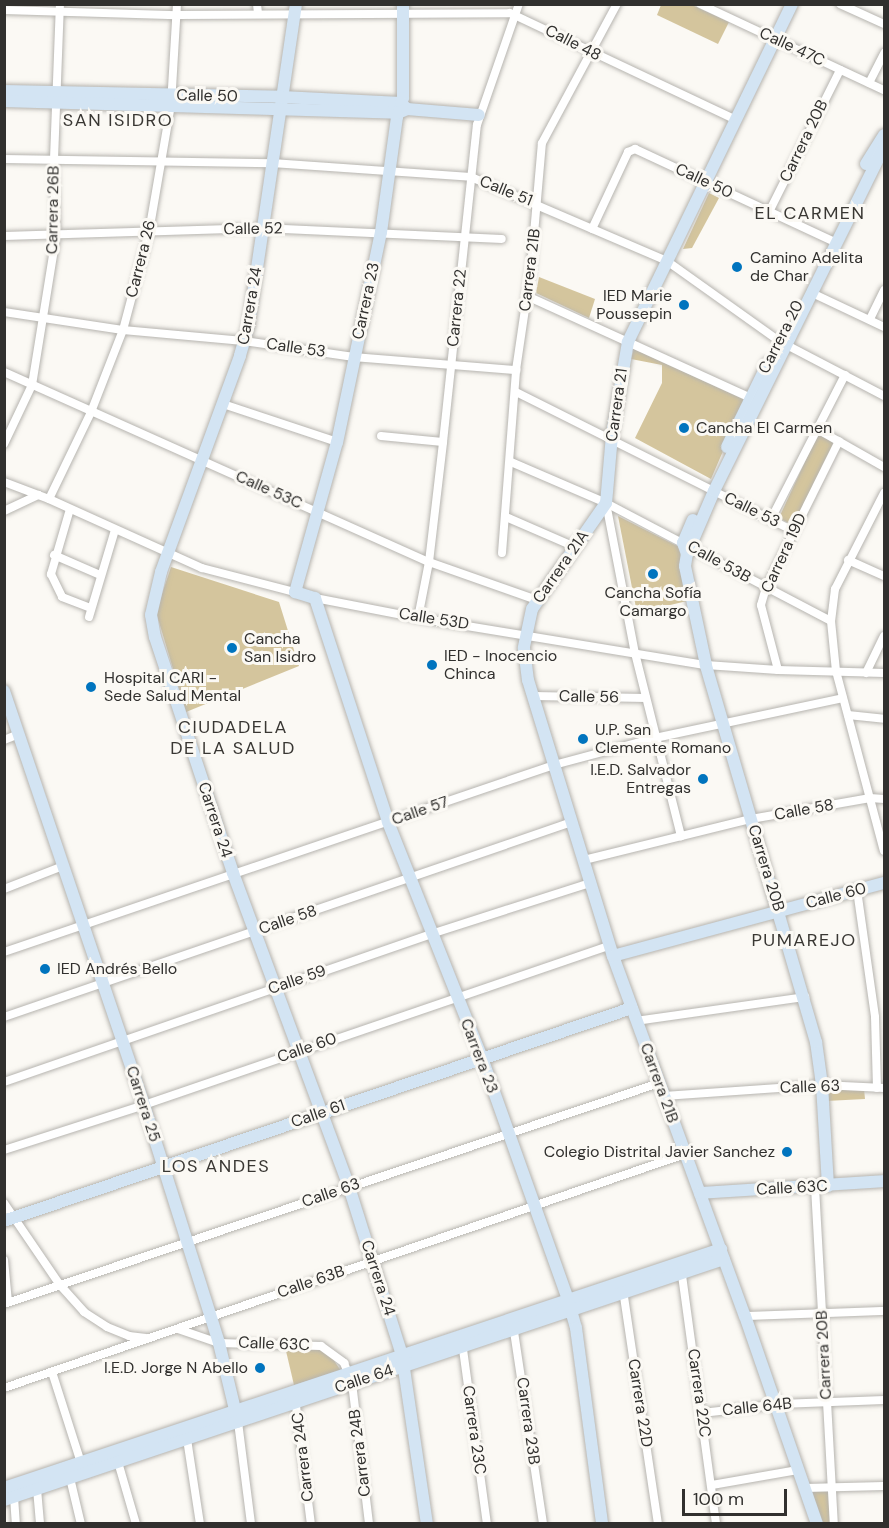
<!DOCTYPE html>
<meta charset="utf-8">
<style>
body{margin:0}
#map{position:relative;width:889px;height:1528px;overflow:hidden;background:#fbf9f4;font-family:"DM Sans",sans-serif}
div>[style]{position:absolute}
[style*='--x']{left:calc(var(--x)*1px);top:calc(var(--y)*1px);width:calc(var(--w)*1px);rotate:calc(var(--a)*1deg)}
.green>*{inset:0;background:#d4c59d;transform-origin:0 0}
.roads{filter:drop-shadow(0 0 2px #b6b4af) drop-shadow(0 0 2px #b6b4af)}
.street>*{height:8px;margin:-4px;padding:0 4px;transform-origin:4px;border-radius:4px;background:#fff}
.secondary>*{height:12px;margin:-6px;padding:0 6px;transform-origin:6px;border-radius:6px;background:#d3e4f3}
.dots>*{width:16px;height:16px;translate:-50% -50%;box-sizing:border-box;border:3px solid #fbf9f4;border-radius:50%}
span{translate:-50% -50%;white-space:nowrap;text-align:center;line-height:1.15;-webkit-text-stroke:6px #fbf9f4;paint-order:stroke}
.street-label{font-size:16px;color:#31302e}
.poi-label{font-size:16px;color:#31302e}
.left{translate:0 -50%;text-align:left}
.right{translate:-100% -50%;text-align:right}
.neighbourhood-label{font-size:18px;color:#393733;letter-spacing:1.5px}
.frame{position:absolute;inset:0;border:6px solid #31302e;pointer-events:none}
.scale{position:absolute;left:682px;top:1489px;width:105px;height:27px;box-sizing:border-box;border:3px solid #31302e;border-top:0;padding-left:8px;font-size:18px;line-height:21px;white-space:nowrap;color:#31302e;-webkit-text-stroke:4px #fbf9f4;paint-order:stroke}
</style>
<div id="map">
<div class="green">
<div style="clip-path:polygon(661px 5px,692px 5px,729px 22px,718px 44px,657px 15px)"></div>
<div style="clip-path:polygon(709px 193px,719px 198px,692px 248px,683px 249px)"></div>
<div style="clip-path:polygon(539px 277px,595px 299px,589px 318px,536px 293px)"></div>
<div style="clip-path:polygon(634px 349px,745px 400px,711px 479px,635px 438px,662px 383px,662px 365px,631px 359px)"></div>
<div style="left:818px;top:434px;width:19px;height:93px;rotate:25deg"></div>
<div style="clip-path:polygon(618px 516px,685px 550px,687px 601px,637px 613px)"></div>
<div style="clip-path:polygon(171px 567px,279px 602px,299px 666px,186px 712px,156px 612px)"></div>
<div style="clip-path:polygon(826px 1087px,864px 1089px,865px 1099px,826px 1101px)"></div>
<div style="clip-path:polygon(319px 1349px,331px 1356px,341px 1371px,294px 1385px,286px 1351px)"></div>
<div style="clip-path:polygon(829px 1489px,832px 1523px,822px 1523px,809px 1490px)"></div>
</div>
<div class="roads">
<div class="street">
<div style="--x:257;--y:4;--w:10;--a:84"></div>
<div style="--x:700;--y:4;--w:203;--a:25.1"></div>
<div style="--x:840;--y:4;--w:48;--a:24.4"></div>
<div style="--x:4;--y:10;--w:173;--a:1.7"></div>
<div style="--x:177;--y:15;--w:333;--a:-0.3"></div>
<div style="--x:510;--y:13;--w:250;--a:25.3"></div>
<div style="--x:869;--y:83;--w:34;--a:-63"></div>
<div style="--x:4;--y:159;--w:268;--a:0.9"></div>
<div style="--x:272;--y:163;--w:199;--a:4"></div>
<div style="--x:471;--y:177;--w:213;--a:23.2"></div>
<div style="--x:667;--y:261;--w:138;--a:35.5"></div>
<div style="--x:779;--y:341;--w:119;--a:27.6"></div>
<div style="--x:769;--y:212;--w:159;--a:-63.4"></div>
<div style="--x:592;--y:229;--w:85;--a:-64.9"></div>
<div style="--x:628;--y:152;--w:8;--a:-23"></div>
<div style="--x:635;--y:149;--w:223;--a:25"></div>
<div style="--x:4;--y:236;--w:258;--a:-1.8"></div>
<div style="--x:262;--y:228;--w:240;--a:2.6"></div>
<div style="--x:812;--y:293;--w:80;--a:25.3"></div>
<div style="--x:527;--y:296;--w:246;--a:24.5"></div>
<div style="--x:4;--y:312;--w:120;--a:8.6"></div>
<div style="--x:123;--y:330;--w:121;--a:5.2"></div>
<div style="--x:244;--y:341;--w:111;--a:8.3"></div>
<div style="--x:354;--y:357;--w:163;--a:4.6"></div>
<div style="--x:870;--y:319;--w:32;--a:-64"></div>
<div style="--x:4;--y:372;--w:466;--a:24.1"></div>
<div style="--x:429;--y:562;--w:114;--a:19.4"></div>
<div style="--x:516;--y:392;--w:311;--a:26.6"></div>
<div style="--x:223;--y:404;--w:120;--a:18.4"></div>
<div style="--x:817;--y:429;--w:77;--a:29.6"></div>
<div style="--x:381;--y:436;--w:62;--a:5.5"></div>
<div style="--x:4;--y:444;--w:65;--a:-64.6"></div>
<div style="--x:32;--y:385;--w:151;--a:-80.8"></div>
<div style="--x:56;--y:236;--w:77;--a:-91.5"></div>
<div style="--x:54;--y:159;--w:155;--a:-87.8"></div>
<div style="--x:511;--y:462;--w:103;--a:23.3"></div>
<div style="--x:606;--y:503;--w:254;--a:27.7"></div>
<div style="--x:4;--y:482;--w:48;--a:20.7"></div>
<div style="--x:49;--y:499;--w:168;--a:24.3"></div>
<div style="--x:202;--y:568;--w:96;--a:14.5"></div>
<div style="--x:884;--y:493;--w:108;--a:117"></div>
<div style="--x:835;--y:589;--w:32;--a:97"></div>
<div style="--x:831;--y:621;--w:50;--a:84.3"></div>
<div style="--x:836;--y:671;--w:186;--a:75.1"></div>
<div style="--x:49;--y:499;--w:97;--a:-64.2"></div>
<div style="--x:91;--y:412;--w:88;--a:-68.7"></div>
<div style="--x:123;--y:330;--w:101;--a:-75.1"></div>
<div style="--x:149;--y:232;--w:129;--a:-80.2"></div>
<div style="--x:171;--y:105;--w:101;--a:-86.6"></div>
<div style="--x:606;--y:503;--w:153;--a:79.1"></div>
<div style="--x:635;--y:653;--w:189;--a:75.9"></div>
<div style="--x:70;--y:509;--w:68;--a:106.3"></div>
<div style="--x:51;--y:574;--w:25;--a:64"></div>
<div style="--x:62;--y:597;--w:31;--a:21"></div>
<div style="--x:4;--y:511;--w:38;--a:-25"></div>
<div style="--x:506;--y:517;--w:75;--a:23.5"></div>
<div style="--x:771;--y:519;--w:162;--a:-62.8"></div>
<div style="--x:502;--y:553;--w:184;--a:-85.6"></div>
<div style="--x:516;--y:370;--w:103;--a:-81.6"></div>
<div style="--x:531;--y:268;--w:125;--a:-85"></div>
<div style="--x:542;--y:143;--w:158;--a:-61.7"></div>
<div style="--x:54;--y:555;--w:50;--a:23.5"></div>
<div style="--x:848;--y:560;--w:39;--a:24"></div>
<div style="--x:315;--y:598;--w:105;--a:11"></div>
<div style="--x:418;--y:618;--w:292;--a:9.3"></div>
<div style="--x:706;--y:665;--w:72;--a:4"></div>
<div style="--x:778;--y:670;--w:106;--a:1.6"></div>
<div style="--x:89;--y:617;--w:91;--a:-73.4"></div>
<div style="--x:418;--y:618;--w:57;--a:-78.9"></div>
<div style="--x:429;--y:562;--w:121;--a:-83.3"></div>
<div style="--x:443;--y:442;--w:319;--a:-83.9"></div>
<div style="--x:477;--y:125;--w:128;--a:-70.9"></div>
<div style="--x:778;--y:670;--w:67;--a:-104.7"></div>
<div style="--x:761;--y:605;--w:18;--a:-74"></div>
<div style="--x:766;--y:588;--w:164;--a:-63.6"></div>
<div style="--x:866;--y:673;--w:41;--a:-64.1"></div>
<div style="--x:533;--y:696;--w:113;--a:1"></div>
<div style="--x:848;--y:715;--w:36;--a:6"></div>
<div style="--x:4;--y:740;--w:16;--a:-22"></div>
<div style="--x:584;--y:860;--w:172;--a:-13.8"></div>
<div style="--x:751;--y:819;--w:121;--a:-10"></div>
<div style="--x:870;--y:798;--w:14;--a:4"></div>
<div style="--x:4;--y:889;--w:63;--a:-21.3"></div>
<div style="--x:857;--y:890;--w:128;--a:81.9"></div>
<div style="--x:875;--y:1017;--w:71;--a:88.4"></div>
<div style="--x:4;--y:952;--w:581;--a:-18.78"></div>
<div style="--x:554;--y:765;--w:105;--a:-15"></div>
<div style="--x:655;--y:738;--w:192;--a:-12"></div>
<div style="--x:4;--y:1017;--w:601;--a:-18.95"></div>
<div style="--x:636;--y:1021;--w:171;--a:-8.1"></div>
<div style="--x:4;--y:1082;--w:452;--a:-19.1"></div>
<div style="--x:431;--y:934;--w:167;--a:-17.8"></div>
<div style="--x:664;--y:1096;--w:158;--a:-4"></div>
<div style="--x:822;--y:1085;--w:62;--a:2.8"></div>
<div style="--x:4;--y:1150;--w:147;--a:-17.8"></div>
<div style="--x:144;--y:1105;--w:493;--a:-18.9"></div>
<div style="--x:815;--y:1187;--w:338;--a:86.8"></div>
<div style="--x:4;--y:1203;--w:99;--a:55.7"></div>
<div style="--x:60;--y:1285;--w:36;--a:48"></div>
<div style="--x:84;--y:1312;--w:27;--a:33"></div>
<div style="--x:107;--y:1327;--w:24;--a:22"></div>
<div style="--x:129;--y:1336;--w:17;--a:7"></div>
<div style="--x:4;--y:1260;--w:42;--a:84.6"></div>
<div style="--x:681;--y:1268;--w:258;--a:82.2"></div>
<div style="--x:623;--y:1290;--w:237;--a:81.5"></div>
<div style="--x:4;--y:1304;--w:691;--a:-18.64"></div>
<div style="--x:745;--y:1316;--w:139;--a:-2.1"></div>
<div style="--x:513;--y:1325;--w:201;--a:81.4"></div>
<div style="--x:178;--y:1329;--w:43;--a:18.9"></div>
<div style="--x:219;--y:1343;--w:102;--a:1.7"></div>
<div style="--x:321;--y:1346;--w:29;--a:36"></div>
<div style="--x:344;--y:1363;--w:22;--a:68"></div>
<div style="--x:352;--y:1383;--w:142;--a:83.1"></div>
<div style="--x:462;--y:1342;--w:184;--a:82.2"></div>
<div style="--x:52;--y:1372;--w:99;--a:72.3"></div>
<div style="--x:4;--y:1388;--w:720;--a:-18.96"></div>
<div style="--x:295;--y:1398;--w:127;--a:82.8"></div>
<div style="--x:702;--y:1413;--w:79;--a:-6.6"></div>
<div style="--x:780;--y:1404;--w:104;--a:-2.2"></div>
<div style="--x:238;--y:1422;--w:103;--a:82.7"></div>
<div style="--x:187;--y:1439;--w:86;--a:81.3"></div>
<div style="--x:118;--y:1462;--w:65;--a:73.8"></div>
<div style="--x:70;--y:1478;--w:47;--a:76.6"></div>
<div style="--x:712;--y:1485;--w:87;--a:-9.9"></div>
<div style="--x:805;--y:1488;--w:79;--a:-1.5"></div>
<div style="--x:37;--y:1489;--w:35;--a:85"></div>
<div style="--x:14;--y:1497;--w:27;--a:86"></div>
</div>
<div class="secondary">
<div style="--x:296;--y:4;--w:323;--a:98.4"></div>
<div style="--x:249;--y:324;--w:33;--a:106"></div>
<div style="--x:240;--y:356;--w:230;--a:110.1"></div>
<div style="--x:161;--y:572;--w:44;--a:103.1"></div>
<div style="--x:151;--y:615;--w:22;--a:80"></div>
<div style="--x:155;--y:637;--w:249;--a:71.7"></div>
<div style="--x:233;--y:873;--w:335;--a:69.7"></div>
<div style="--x:349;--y:1187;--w:176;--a:72.5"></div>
<div style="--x:402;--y:1355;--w:171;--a:81.6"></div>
<div style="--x:403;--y:4;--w:94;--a:90"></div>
<div style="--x:403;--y:98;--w:20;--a:108"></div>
<div style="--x:397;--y:117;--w:116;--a:97.9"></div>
<div style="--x:381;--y:232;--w:215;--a:101.8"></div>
<div style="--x:337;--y:442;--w:156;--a:105.6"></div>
<div style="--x:295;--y:592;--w:21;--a:17"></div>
<div style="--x:315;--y:598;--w:236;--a:71.9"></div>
<div style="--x:388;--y:822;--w:254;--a:68.3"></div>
<div style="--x:482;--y:1058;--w:257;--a:70.4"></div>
<div style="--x:568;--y:1300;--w:29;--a:74"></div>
<div style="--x:576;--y:1328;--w:198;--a:82.4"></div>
<div style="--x:792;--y:4;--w:376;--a:115.9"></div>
<div style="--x:628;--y:342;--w:94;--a:99.8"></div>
<div style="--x:612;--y:435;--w:68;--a:95"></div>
<div style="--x:606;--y:503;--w:129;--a:124.9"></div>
<div style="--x:532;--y:609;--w:40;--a:102"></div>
<div style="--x:524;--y:648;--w:32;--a:83"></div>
<div style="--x:528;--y:680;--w:289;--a:72.9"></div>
<div style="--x:613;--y:956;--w:383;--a:69.9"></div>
<div style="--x:745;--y:1316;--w:220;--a:70.9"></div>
<div style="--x:4;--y:91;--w:278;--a:1.2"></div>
<div style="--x:282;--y:97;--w:119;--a:2.9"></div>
<div style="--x:401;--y:103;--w:7;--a:45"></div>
<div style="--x:4;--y:101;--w:394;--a:1.7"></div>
<div style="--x:398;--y:113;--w:10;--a:-24"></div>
<div style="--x:407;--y:109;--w:72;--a:4.8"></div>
<div style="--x:866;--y:164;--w:34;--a:-58"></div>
<div style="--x:727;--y:447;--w:93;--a:-64"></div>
<div style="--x:687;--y:554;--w:12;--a:-110"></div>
<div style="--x:683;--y:543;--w:25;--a:-67"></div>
<div style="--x:4;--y:691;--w:437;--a:71.3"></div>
<div style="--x:144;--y:1105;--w:250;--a:72.5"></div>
<div style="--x:219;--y:1343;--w:81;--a:76.5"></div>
<div style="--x:613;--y:956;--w:281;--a:-15.1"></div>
<div style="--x:828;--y:1186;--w:101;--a:-93.4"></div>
<div style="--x:822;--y:1085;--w:43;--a:-97.9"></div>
<div style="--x:816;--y:1042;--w:393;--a:-106.3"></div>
<div style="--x:706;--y:665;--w:101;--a:-102"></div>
<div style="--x:685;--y:566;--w:12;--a:-81"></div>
<div style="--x:687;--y:554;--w:69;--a:-66.8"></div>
<div style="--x:714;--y:491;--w:384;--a:-63.7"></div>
<div style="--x:700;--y:1193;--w:184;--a:-3.7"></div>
<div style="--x:4;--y:1221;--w:663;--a:-18.74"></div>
<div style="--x:4;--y:1488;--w:756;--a:-18.43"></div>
<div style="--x:4;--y:1500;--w:759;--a:-18.51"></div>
</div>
</div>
<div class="dots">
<div style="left:737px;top:267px;background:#0074be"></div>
<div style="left:684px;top:305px;background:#0074be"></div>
<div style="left:684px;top:428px;background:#0074be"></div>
<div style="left:653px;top:574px;background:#0074be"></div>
<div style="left:232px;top:648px;background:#0074be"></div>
<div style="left:432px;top:665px;background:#0074be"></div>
<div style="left:91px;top:687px;background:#0074be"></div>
<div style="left:583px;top:739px;background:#0074be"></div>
<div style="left:703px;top:779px;background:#0074be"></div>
<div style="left:45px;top:969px;background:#0074be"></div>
<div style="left:787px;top:1152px;background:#0074be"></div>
<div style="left:260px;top:1368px;background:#0074be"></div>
</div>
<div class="street-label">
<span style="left:573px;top:43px;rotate:27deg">Calle 48</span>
<span style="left:792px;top:47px;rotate:25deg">Calle 47C</span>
<span style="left:207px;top:96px;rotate:1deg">Calle 50</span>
<span style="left:804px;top:141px;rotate:-64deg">Carrera 20B</span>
<span style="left:704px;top:181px;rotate:25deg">Calle 50</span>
<span style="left:506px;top:191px;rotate:22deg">Calle 51</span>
<span style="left:53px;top:210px;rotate:-89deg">Carrera 26B</span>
<span style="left:253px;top:229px;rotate:-1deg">Calle 52</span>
<span style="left:141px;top:259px;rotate:-76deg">Carrera 26</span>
<span style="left:530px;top:270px;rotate:-83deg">Carrera 21B</span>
<span style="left:366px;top:301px;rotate:-78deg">Carrera 23</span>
<span style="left:250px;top:306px;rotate:-80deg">Carrera 24</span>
<span style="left:457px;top:308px;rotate:-84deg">Carrera 22</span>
<span style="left:781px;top:337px;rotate:-63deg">Carrera 20</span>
<span style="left:296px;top:348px;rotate:8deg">Calle 53</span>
<span style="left:617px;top:405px;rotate:-82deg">Carrera 21</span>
<span style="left:269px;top:490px;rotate:24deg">Calle 53C</span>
<span style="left:752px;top:510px;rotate:26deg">Calle 53</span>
<span style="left:784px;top:553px;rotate:-65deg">Carrera 19D</span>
<span style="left:719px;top:562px;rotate:29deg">Calle 53B</span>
<span style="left:561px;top:567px;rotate:-55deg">Carrera 21A</span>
<span style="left:434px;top:619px;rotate:9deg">Calle 53D</span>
<span style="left:589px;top:697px;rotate:1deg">Calle 56</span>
<span style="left:804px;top:810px;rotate:-10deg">Calle 58</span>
<span style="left:420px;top:811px;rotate:-19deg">Calle 57</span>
<span style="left:215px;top:820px;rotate:72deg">Carrera 24</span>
<span style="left:766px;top:868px;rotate:73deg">Carrera 20B</span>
<span style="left:836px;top:896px;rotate:-15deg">Calle 60</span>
<span style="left:288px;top:920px;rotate:-19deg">Calle 58</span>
<span style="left:297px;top:980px;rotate:-19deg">Calle 59</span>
<span style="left:307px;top:1048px;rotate:-19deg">Calle 60</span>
<span style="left:479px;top:1056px;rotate:69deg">Carrera 23</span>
<span style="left:659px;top:1083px;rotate:70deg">Carrera 21B</span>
<span style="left:810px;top:1087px;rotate:-2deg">Calle 63</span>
<span style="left:143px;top:1104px;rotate:72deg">Carrera 25</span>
<span style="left:318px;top:1114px;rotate:-19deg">Calle 61</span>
<span style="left:792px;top:1188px;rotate:-3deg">Calle 63C</span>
<span style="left:331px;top:1193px;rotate:-19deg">Calle 63</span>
<span style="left:378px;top:1278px;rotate:72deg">Carrera 24</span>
<span style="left:311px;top:1282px;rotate:-19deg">Calle 63B</span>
<span style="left:274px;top:1344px;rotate:2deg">Calle 63C</span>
<span style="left:824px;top:1355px;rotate:-93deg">Carrera 20B</span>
<span style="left:364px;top:1379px;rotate:-18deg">Calle 64</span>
<span style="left:699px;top:1393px;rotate:82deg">Carrera 22C</span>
<span style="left:640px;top:1403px;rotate:81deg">Carrera 22D</span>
<span style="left:757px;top:1407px;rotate:-6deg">Calle 64B</span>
<span style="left:528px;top:1421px;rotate:82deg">Carrera 23B</span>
<span style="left:474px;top:1430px;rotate:82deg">Carrera 23C</span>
<span style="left:360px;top:1453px;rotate:-97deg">Carrera 24B</span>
<span style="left:303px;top:1457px;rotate:-97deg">Carrera 24C</span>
</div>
<div class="poi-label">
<span class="left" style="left:750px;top:267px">Camino Adelita<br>de Char</span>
<span class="right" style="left:672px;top:305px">IED Marie<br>Poussepin</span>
<span class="left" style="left:696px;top:428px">Cancha El Carmen</span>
<span style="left:653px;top:602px">Cancha Sofía<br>Camargo</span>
<span class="left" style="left:244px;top:648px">Cancha<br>San Isidro</span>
<span class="left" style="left:444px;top:665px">IED - Inocencio<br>Chinca</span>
<span class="left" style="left:104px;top:687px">Hospital CARI -<br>Sede Salud Mental</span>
<span class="left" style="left:595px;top:739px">U.P. San<br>Clemente Romano</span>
<span class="right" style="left:691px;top:779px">I.E.D. Salvador<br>Entregas</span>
<span class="left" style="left:57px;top:969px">IED Andrés Bello</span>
<span class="right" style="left:775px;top:1152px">Colegio Distrital Javier Sanchez</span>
<span class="right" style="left:248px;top:1368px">I.E.D. Jorge N Abello</span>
</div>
<div class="neighbourhood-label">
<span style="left:118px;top:120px">SAN ISIDRO</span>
<span style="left:810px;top:213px">EL CARMEN</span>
<span style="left:233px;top:738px">CIUDADELA<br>DE LA SALUD</span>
<span style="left:804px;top:940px">PUMAREJO</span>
<span style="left:216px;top:1166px">LOS ANDES</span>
</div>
<div class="frame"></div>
<div class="scale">100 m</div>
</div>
